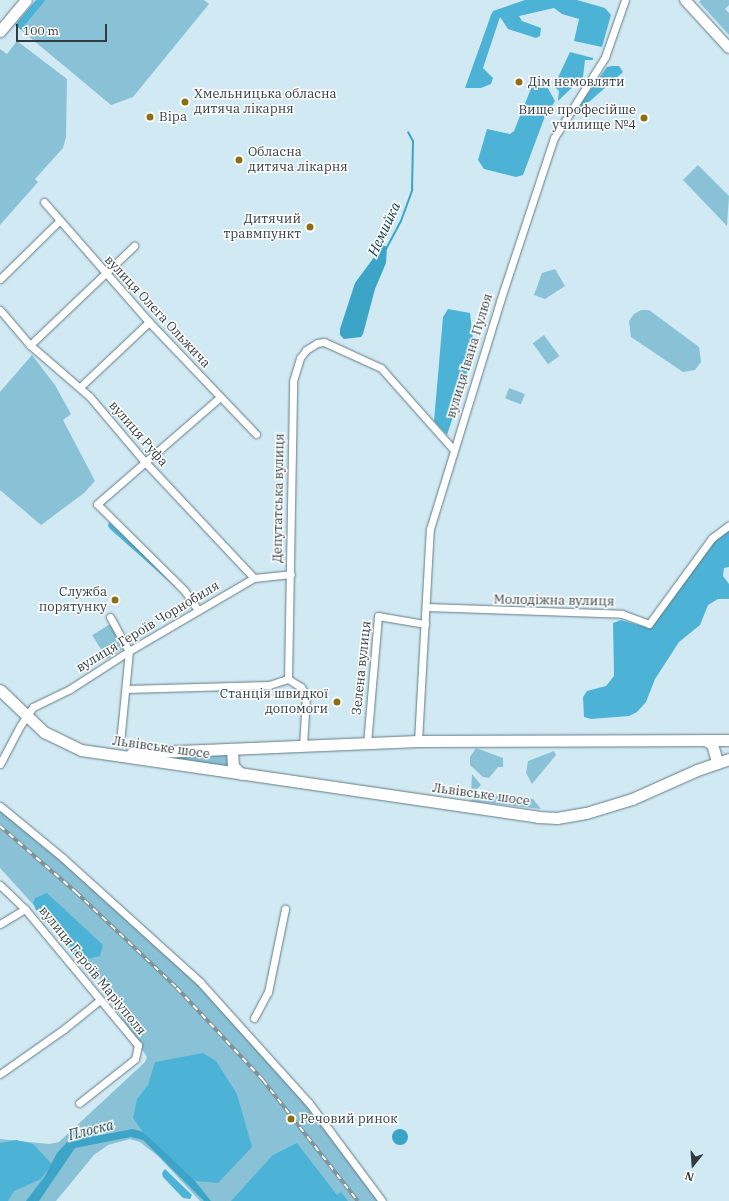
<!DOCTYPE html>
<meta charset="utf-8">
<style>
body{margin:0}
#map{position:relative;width:729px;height:1201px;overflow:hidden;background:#d0e9f3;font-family:"IBM Plex Serif",serif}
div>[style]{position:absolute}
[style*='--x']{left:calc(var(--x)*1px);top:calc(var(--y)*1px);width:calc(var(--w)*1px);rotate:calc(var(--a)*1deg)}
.green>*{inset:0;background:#89c2d7;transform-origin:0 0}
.forest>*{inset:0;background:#4db3d6}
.water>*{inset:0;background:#3ca5c7}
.round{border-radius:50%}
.stream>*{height:2px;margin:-1px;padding:0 1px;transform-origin:1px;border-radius:1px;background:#3ca5c7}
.roads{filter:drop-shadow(0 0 1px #647b83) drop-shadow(0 0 1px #647b83)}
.street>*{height:7px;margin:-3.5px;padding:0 3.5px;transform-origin:3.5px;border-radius:3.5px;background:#fff}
.secondary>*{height:10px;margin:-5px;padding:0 5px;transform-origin:5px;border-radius:5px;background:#fff}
.primary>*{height:11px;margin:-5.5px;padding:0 5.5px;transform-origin:5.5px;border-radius:5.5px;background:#fff}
.rail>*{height:3.5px;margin-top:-1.75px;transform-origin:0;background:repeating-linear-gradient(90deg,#fff 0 6px,#809198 0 12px);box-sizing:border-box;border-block:1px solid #809198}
.dots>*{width:11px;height:11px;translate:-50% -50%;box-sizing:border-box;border:2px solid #fff;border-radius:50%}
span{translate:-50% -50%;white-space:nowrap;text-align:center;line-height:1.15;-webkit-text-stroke:3px #fff;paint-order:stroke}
.poi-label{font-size:13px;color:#313b3f}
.left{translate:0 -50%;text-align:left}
.right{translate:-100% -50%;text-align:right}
.street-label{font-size:13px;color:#313b3f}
.water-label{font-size:14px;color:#053544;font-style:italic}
.north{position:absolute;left:673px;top:1145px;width:40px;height:40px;-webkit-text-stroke:3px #fff;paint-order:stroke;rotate:197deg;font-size:11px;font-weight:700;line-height:16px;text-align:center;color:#313b3f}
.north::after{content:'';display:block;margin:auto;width:14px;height:18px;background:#313b3f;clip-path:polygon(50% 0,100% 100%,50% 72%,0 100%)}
.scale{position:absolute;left:16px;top:24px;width:91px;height:18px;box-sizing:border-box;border:2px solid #313b3f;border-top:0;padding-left:5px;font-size:12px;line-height:14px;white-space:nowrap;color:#313b3f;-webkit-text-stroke:3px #fff;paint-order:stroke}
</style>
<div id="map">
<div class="green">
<div style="clip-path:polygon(46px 0,204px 0,209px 4px,133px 97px,111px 105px,21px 30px)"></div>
<div style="clip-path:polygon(701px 0,729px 0,729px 5px,725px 9px,729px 13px,729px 35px,699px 2px)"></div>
<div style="clip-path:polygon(17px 41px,67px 79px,66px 137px,63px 148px,35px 179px,38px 182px,0 225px,0 49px,7px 54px)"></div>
<div style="clip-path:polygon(698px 165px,729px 196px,727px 226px,683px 180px)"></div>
<div style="clip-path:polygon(555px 269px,565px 286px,545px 299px,534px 295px,542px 273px)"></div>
<div style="clip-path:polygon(641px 310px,649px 310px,699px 347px,701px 362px,695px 370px,683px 372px,631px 337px,629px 321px,634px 314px)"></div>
<div style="left:544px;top:335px;width:26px;height:14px;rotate:54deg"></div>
<div style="clip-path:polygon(32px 355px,55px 385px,71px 414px,63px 420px,95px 481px,84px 493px,41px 525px,0 490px,0 392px)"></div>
<div style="left:509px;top:388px;width:17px;height:11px;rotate:21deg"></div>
<div style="left:110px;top:624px;width:28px;height:21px;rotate:58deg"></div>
<div style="clip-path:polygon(476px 748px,503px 758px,503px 767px,498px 767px,489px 778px,483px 777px,470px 765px,470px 757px)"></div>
<div style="clip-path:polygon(232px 749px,237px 770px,104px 755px)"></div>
<div style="clip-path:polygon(554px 751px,556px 755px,532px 784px,526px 773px,528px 761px)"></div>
<div style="clip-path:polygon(472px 774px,481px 785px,471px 795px)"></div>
<div style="clip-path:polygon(480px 794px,533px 799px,541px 809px,470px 801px)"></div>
<div style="clip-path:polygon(0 806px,200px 982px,309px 1103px,382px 1201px,200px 1201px,158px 1156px,140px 1142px,130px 1139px,108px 1145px,94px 1155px,56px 1201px,0 1201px,0 1139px,49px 1144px,59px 1142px,145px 1062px,147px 1057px,108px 996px,99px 977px,0 868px)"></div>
</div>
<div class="forest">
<div style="clip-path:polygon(36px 0,46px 0,21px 30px,15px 25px)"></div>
<div style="clip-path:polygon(525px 0,577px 0,605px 8px,611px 15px,602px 47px,574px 41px,579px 19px,562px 14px,554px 8px,519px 16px,522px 21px,541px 28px,540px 36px,536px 38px,508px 29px,500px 17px,483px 68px,493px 78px,491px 84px,481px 88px,465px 88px,491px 15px,493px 11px)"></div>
<div style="clip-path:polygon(570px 52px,593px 58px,593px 60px,585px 60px,583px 77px,558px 101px,559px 91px,554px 86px)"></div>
<div style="clip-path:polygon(612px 66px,619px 66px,623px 72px,581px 109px,578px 107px,607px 67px)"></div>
<div style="clip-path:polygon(536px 76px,542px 78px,555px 101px,544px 119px,523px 175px,516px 177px,484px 169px,478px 160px,487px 129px,510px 134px,514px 131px)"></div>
<div style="clip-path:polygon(448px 309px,470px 313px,473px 339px,472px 359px,447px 435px,434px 421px,443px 317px)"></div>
<div style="clip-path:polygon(109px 522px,165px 573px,180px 591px,110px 529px,108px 526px)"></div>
<div style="clip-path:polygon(729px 531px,729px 567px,724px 568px,723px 576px,729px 584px,729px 599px,718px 599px,708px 605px,700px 625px,679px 642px,655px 679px,646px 702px,637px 712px,629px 716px,591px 719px,584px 717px,583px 697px,587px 691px,606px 686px,614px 676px,613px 623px,621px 620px,649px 628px,712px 544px)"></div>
<div style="clip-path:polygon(47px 893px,103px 945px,100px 956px,83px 960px,76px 958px,36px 910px,33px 903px,35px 898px)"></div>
<div style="clip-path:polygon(203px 1053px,216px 1061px,237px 1094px,252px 1147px,218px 1183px,195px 1181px,143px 1132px,133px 1118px,137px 1099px,148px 1085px,155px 1062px)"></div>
<div style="clip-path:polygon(16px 1140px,33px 1144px,52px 1164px,41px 1179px,14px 1191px,8px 1201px,0 1201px,0 1143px)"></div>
<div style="clip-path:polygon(297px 1143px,337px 1195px,341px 1192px,348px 1201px,231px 1201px,273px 1155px)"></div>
<div style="clip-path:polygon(165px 1169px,192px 1195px,190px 1199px,183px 1198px,163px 1177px,162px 1173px)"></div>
</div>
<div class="water">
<div style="clip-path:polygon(383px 245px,387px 247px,386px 263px,375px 289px,363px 334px,361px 337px,344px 339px,340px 335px,340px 329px,355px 283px)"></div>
<div style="clip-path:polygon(133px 1129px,143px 1132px,166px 1153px,195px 1181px,211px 1201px,204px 1201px,143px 1140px,131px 1137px,75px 1148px,39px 1201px,26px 1201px,45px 1176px,57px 1153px,68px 1141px)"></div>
<div class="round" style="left:392px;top:1129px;width:16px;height:16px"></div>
</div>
<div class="stream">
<div style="--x:386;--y:249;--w:32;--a:-62"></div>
<div style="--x:401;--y:221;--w:33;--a:-70"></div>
<div style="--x:412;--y:190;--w:49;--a:-88.8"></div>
<div style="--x:413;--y:141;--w:10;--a:-119"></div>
</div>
<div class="roads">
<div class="street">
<div style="--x:44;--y:202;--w:159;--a:48.8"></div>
<div style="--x:149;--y:322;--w:155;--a:46.3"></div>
<div style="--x:0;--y:279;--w:84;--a:-44.5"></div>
<div style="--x:0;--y:310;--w:46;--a:49.4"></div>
<div style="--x:30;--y:345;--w:79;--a:40.9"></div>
<div style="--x:90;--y:397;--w:85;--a:49.8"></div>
<div style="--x:145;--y:462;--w:159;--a:46.8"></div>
<div style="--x:30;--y:345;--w:144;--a:-43.6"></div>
<div style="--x:80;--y:387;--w:95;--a:-43.3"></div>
<div style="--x:426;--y:607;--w:196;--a:2"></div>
<div style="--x:622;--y:614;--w:29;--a:20"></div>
<div style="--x:649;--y:624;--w:107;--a:-53.8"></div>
<div style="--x:712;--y:538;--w:21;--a:-37"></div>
<div style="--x:198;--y:610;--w:24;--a:-125"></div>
<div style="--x:184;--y:590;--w:122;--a:-135.3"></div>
<div style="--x:97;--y:504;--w:163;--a:-41"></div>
<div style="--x:110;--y:617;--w:39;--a:61"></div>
<div style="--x:129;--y:651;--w:91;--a:95.6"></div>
<div style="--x:288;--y:679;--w:15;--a:32"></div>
<div style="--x:301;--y:687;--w:10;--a:61"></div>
<div style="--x:306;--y:696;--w:50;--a:93.4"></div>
<div style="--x:126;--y:689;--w:143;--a:-1.6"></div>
<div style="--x:269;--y:685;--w:20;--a:-18"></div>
<div style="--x:288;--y:679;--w:298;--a:-89"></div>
<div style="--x:293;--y:381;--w:24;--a:-73"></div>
<div style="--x:300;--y:358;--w:10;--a:-53"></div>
<div style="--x:306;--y:350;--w:13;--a:-32"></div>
<div style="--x:317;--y:343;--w:7;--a:-8"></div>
<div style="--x:324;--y:342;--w:63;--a:24.5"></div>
<div style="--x:381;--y:368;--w:108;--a:48.4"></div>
<div style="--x:418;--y:741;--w:212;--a:-86.8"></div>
<div style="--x:430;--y:529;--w:239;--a:-72.9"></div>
<div style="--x:500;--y:301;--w:172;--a:-71.7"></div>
<div style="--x:554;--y:138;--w:96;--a:-57.8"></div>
<div style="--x:605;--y:57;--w:60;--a:-70.7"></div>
<div style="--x:367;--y:744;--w:128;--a:-85.1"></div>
<div style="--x:378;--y:616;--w:48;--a:9.7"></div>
<div style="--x:0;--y:764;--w:43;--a:-62.2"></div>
<div style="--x:20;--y:726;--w:23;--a:-56"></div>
<div style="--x:33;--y:707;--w:41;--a:-25.9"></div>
<div style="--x:70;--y:689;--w:70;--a:-32.8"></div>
<div style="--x:129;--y:651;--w:145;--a:-30.3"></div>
<div style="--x:254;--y:578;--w:37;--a:-6"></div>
<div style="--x:0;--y:806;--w:82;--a:39.5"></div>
<div style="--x:63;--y:858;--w:185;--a:42.1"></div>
<div style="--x:200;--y:982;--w:163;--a:48"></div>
<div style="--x:309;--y:1103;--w:122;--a:53.3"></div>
<div style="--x:0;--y:885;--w:35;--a:44"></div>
<div style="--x:25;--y:909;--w:177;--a:50.3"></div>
<div style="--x:138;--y:1045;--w:14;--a:102"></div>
<div style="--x:135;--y:1059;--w:71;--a:141.8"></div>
<div style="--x:0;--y:924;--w:29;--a:-31"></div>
<div style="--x:254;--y:1018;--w:30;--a:-62"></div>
<div style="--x:268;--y:992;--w:85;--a:-78.4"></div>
<div style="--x:0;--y:1074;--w:78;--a:-35.1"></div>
<div style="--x:64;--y:1029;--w:46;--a:-38.9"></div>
</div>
<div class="secondary">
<div style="--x:685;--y:0;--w:65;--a:47.5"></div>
</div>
<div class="primary">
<div style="--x:0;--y:31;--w:40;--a:-50"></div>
<div style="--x:0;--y:690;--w:61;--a:43.7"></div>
<div style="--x:44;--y:732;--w:41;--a:25.9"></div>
<div style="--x:81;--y:750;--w:462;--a:8.3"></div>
<div style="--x:538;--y:817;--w:19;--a:3"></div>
<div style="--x:557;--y:818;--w:29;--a:-10"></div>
<div style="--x:586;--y:813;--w:48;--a:-16.9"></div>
<div style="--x:632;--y:799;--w:71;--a:-24"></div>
<div style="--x:697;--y:770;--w:34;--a:-19"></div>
<div style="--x:705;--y:740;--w:8;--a:30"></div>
<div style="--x:712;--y:744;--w:19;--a:74"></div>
<div style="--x:232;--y:749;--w:17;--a:87"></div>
<div style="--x:233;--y:766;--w:11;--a:45"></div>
<div style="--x:132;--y:753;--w:286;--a:-2.4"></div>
<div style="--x:418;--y:741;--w:311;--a:-0.2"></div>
</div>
</div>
<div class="rail">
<div style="--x:0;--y:826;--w:101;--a:41"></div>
<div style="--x:76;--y:892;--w:139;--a:43.5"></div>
<div style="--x:177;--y:988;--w:126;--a:46.9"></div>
<div style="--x:263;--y:1080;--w:154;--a:51.9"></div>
</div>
<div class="dots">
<div style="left:519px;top:82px;background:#8b6f12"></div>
<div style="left:185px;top:102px;background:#8b6f12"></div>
<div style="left:150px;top:117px;background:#8b6f12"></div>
<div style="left:644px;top:118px;background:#8b6f12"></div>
<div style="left:239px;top:160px;background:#8b6f12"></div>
<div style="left:310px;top:227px;background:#8b6f12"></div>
<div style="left:115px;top:600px;background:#8b6f12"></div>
<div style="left:337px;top:702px;background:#8b6f12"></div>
<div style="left:291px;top:1119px;background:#8b6f12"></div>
</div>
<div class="poi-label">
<span class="left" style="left:528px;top:82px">Дім немовляти</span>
<span class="left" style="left:194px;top:102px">Хмельницька обласна<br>дитяча лікарня</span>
<span class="right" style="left:636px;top:118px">Вище професійше<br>училище №4</span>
<span class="left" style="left:159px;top:117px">Віра</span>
<span class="left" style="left:248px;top:160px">Обласна<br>дитяча лікарня</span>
<span class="right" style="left:301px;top:227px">Дитячий<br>травмпункт</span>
<span class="right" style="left:107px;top:600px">Служба<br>порятунку</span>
<span class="right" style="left:328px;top:702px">Станція швидкої<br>допомоги</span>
<span class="left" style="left:300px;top:1119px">Речовий ринок</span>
</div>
<div class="street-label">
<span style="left:157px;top:312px;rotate:47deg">вулиця Олега Ольжича</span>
<span style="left:470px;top:356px;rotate:-73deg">вулиця Івана Пулюя</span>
<span style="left:138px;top:434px;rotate:49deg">вулиця Руфа</span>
<span style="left:279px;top:498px;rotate:-89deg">Депутатська вулиця</span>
<span style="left:554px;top:601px;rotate:1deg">Молодіжна вулиця</span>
<span style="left:148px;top:627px;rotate:-31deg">вулиця Героїв Чорнобиля</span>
<span style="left:362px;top:668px;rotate:-84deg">Зелена вулиця</span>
<span style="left:161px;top:748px;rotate:8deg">Львівське шосе</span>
<span style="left:481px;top:795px;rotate:8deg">Львівське шосе</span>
<span style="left:92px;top:971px;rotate:51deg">вулиця Героїв Маріуполя</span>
</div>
<div class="water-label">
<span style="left:384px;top:229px;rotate:-65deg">Немийка</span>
<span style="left:91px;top:1130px;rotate:-14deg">Плоска</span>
</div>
<div class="north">N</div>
<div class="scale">100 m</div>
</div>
